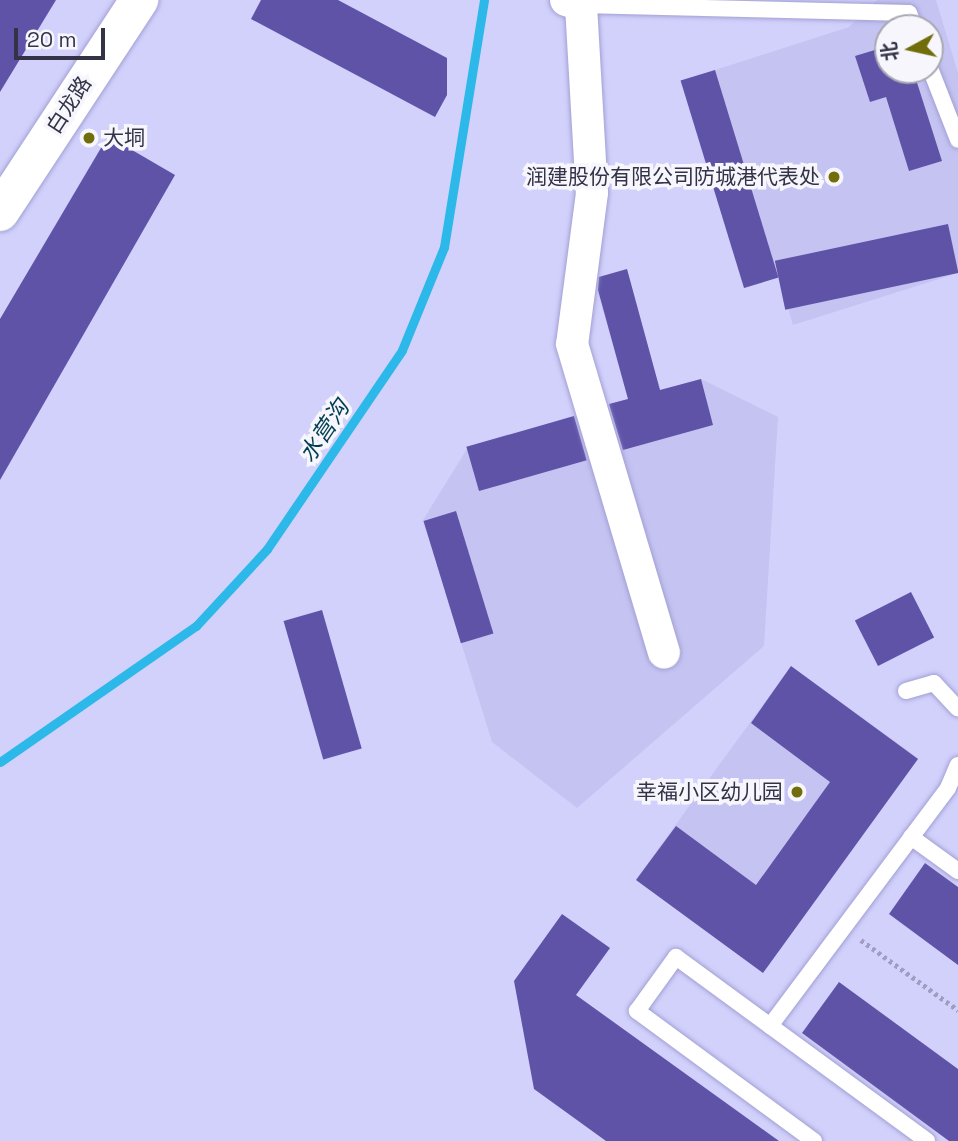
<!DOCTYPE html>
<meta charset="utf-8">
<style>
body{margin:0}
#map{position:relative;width:958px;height:1141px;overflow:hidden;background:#d2d1fc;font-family:"Space Grotesk","Noto Sans SC",sans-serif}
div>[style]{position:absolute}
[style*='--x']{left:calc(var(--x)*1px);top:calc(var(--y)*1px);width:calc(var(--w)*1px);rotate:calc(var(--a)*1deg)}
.built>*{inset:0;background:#c5c3f2;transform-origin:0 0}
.stream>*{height:9px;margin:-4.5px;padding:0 4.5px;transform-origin:4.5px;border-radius:4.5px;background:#2cb8e8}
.building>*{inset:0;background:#5f53a8;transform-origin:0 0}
.path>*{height:4.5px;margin-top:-2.25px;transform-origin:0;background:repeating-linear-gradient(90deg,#9f9ec2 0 3.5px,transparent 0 7px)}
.roads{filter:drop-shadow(0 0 2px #a2a0d3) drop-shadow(0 0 2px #a2a0d3)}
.service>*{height:16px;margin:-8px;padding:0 8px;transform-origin:8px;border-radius:8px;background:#fff}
.minor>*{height:32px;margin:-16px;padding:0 16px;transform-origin:16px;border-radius:16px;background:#fff}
.tertiary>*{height:38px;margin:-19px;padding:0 19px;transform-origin:19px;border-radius:19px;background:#fff}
.dots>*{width:19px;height:19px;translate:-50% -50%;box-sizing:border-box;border:4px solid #f6f6fc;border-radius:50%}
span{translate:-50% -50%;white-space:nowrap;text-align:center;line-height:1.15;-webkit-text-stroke:7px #f6f6fc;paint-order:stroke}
.street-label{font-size:21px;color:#343247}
.poi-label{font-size:21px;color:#343247}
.left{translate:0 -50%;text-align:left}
.right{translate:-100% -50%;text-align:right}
.water-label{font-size:23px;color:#013e51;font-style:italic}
.north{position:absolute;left:874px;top:14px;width:70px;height:70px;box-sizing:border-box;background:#f6f6fc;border:2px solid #a8a8b4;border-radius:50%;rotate:262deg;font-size:19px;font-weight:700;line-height:28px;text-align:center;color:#343247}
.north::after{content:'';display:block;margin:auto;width:24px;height:32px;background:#716d0b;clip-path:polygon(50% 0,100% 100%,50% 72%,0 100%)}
.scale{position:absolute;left:14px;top:28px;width:91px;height:32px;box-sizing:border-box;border:4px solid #343247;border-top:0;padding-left:9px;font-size:21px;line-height:24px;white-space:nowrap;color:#343247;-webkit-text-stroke:5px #f6f6fc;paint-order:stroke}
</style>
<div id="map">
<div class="built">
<div style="clip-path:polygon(evenodd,877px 0,936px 0,958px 73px,958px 273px,793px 325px,779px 277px,745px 288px,681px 81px,849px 27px,877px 0,888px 28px,930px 28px,930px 70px,888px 70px,888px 28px)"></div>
<div style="clip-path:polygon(627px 269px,660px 390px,701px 379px,778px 417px,764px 646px,577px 808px,492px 742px,423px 520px,467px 449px,628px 399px,594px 278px)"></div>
<div style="left:791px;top:666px;width:157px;height:264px;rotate:36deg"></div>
</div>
<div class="stream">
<div style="--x:0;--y:762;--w:239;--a:-34.8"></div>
<div style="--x:196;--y:626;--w:105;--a:-47.3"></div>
<div style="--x:267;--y:549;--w:240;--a:-55.8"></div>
<div style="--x:402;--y:350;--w:111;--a:-67.8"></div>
<div style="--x:444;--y:247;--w:250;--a:-80.8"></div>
</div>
<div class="building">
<div style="clip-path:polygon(0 0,56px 0,0 92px)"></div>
<div style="clip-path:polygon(261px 0,338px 0,447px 58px,447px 95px,435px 117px,251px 19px)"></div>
<div style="clip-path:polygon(888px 46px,888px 70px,913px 70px,942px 161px,909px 171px,886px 97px,870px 102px,855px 56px)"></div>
<div style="left:715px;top:70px;width:217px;height:36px;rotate:73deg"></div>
<div style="clip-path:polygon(108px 136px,175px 175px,0 480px,0 319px)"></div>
<div style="left:948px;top:224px;width:50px;height:177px;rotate:78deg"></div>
<div style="clip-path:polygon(627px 269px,660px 390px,701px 379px,713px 425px,623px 450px,609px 404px,628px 399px,598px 290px,599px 277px)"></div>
<div style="left:574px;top:416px;width:46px;height:112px;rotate:74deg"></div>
<div style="left:456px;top:511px;width:128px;height:34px;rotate:73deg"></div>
<div style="left:911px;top:592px;width:51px;height:63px;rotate:63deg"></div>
<div style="left:322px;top:610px;width:144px;height:40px;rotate:74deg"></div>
<div style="clip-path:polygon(791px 666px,918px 759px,763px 973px,636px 880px,676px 826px,756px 885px,830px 782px,751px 723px)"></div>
<div style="clip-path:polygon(925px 863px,958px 887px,958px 965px,889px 914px)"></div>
<div style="clip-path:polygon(562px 914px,610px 948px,576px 995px,779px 1141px,606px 1141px,534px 1089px,514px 981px)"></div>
<div style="clip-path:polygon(839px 982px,958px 1069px,958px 1141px,949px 1141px,802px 1033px)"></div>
</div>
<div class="path">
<div style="--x:861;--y:940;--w:120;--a:35.8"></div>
</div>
<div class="roads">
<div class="service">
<div style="--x:581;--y:5;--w:328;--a:1.4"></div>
<div style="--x:909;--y:13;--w:16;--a:68"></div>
<div style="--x:930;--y:68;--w:77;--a:68.7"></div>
<div style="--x:906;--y:691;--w:29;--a:-16"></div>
<div style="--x:934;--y:683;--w:35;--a:47"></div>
<div style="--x:911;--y:837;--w:58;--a:35.9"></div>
<div style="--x:770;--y:1026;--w:297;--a:-53.2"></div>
<div style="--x:948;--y:788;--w:25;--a:-67"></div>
<div style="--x:814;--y:1141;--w:220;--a:-143.7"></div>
<div style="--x:637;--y:1011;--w:67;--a:-54.2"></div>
<div style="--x:676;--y:957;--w:311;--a:36.2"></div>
</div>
<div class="minor">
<div style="--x:566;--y:0;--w:16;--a:18"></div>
<div style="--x:581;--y:5;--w:188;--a:86.7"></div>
<div style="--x:592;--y:193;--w:152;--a:97.5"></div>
<div style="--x:572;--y:344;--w:322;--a:73.4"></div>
</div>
<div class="tertiary">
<div style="--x:0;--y:212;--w:254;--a:-56.7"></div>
</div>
</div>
<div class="dots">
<div style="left:89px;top:138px;background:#716d0b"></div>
<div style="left:834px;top:177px;background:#716d0b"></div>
<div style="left:797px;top:792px;background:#716d0b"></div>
</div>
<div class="street-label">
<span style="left:69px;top:105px;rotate:-57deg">白龙路</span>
</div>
<div class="poi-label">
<span class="left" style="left:103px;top:138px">大垌</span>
<span class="right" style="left:820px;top:177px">润建股份有限公司防城港代表处</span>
<span class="right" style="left:783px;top:792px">幸福小区幼儿园</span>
</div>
<div class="water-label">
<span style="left:324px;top:431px;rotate:-56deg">水营沟</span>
</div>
<div class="north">北</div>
<div class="scale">20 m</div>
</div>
